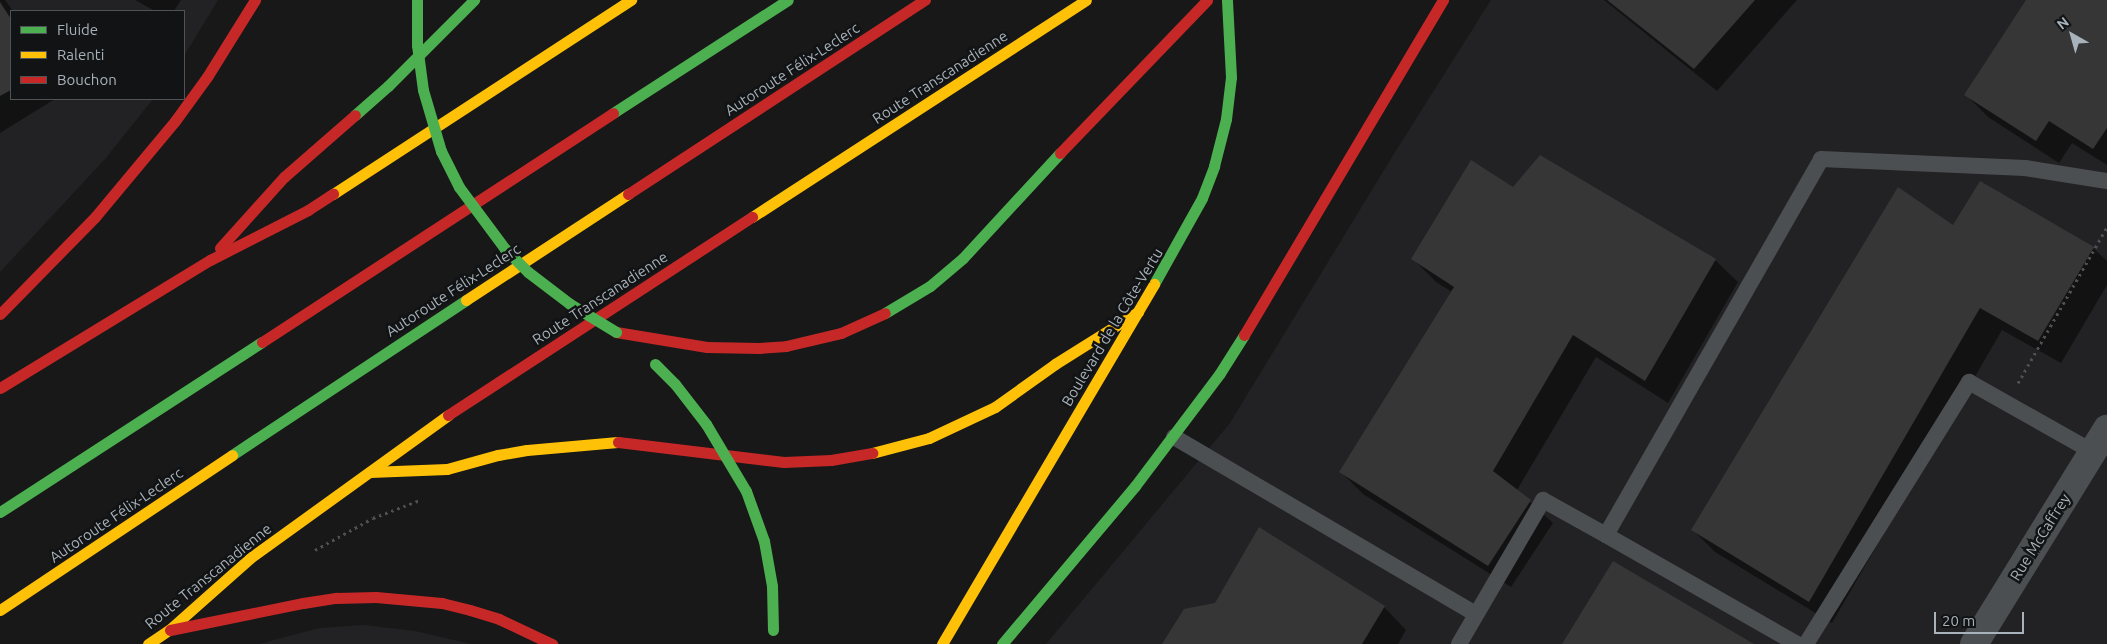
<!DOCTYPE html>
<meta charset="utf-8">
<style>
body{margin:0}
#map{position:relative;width:2107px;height:644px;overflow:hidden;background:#181818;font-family:Ubuntu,sans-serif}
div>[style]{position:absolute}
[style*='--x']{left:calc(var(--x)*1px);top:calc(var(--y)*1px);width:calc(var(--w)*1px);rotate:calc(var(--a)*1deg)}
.built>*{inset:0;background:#222224}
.shadow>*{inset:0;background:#0007}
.building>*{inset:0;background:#363637}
.path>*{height:3px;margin-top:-1.5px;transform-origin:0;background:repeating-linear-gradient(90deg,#4e5053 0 2.5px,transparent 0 6.5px)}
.lane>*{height:16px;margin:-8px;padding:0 8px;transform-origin:8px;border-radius:8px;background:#4c4f51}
.street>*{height:28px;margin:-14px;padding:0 14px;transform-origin:14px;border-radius:14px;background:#4c4f51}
.fast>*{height:11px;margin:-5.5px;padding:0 5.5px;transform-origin:5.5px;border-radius:5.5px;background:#4caf50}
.slow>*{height:11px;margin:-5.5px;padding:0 5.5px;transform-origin:5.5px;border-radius:5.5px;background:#ffc107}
.jam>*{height:11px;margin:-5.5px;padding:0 5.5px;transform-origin:5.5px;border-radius:5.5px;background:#c62828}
.fast-bridge>*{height:11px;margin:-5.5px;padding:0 5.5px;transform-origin:5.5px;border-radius:5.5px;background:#4caf50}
span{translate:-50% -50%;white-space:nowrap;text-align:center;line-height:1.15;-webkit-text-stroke:5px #121314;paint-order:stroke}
.street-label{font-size:15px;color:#a8b2ba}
.legend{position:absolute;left:10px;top:10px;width:175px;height:90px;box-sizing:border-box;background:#121314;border:1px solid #4e5356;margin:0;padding:6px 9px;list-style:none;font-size:15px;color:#a8b2ba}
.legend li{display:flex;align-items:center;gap:10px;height:25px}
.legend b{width:25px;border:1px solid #4e5356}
.north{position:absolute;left:2047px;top:10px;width:50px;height:50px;-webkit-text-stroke:4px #121314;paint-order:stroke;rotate:322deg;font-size:14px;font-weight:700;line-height:20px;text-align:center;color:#a8b2ba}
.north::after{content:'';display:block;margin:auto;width:18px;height:22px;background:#a8b2ba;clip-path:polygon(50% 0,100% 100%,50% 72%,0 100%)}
.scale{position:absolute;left:1934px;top:612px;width:90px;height:22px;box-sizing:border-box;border:2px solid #a8b2ba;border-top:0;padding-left:6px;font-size:15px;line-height:18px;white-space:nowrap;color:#a8b2ba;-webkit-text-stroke:4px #121314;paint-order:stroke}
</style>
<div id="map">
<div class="built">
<div style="clip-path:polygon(0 0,218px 0,184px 56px,184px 11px,11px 11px,11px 99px,153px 99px,105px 159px,0 272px)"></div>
<div style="clip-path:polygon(1491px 0,2107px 0,2107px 644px,1046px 644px,1230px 423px,1392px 157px)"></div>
<div style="clip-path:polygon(364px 625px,415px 631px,471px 644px,259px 644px,319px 628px)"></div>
</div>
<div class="shadow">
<div style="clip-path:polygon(0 0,5px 0,13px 11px,11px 99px,55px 99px,0 133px)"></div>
<div style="clip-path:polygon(135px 0,181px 0,174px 11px,155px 11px)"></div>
<div style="clip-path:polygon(1604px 0,1797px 0,1717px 91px)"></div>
<div style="clip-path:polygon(2027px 0,2107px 0,2107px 165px,2072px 143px,2059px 163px,1988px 117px,1966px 95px)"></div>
<div style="clip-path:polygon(1514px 189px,1715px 260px,1738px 282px,1668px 403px,1596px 357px,1517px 490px,1553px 523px,1511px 587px,1363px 494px,1340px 471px,1452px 292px,1436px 282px,1413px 259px)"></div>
<div style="clip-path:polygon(1953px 227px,2093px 248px,2107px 261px,2107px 285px,2061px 363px,2002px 330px,1832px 623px,1715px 552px,1693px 530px)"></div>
<div style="clip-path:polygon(1384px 607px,1406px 630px,1398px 644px,1163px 644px)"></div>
</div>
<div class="building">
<div style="clip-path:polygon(1607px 0,1755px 0,1694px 69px)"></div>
<div style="clip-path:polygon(2026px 0,2107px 0,2107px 128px,2093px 149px,2049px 121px,2036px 141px,1964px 95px)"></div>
<div style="clip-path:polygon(0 2px,11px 19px,11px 90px,0 96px)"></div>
<div style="clip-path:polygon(1540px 155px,1716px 259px,1645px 381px,1573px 335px,1493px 471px,1531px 500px,1488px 566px,1339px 472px,1454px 287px,1411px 259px,1471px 160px,1513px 187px)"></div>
<div style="clip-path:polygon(1980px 181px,2094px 247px,2038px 341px,1980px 308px,1809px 602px,1691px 530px,1898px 187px,1953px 225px)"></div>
<div style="clip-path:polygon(1259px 527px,1385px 606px,1362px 644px,1162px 644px,1184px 609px,1215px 603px)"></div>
<div style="clip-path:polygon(1613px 561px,1754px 644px,1562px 644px)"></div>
</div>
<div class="path">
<div style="--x:2018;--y:383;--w:180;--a:-60.3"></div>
<div style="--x:315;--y:550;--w:66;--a:-28.9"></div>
<div style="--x:373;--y:518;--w:50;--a:-21"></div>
</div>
<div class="lane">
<div style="--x:1174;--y:437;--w:350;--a:30.4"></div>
<div style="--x:1459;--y:644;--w:167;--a:-59.7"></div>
<div style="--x:1543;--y:500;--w:72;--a:29.1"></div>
<div style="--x:1797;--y:644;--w:220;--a:-150.3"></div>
<div style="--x:1606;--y:535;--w:433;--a:-60.2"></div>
<div style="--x:1821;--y:159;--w:204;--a:2.5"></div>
<div style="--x:2025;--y:168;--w:83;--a:9"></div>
<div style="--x:1806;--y:644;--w:309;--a:-58.1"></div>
<div style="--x:1969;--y:382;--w:142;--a:29.4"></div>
</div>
<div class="street">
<div style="--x:1974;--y:644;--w:253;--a:-58.3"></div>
</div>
<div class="fast">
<div style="--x:613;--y:113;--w:208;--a:-32.9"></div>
<div style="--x:355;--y:115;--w:44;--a:-41.3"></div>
<div style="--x:388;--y:86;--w:122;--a:-45"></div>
<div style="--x:1154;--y:284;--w:98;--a:-60.8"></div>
<div style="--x:1202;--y:198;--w:34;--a:-69"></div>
<div style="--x:1214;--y:166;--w:49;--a:-75.7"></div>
<div style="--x:1226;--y:119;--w:42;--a:-83.2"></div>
<div style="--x:1231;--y:77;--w:77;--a:-93"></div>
<div style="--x:885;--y:313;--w:52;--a:-31"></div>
<div style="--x:930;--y:286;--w:43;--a:-40.3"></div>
<div style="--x:963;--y:258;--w:143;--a:-47.3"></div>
<div style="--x:232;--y:455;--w:281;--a:-33.5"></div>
<div style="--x:0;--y:512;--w:312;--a:-33"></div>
<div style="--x:1002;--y:644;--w:207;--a:-49.9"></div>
<div style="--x:1135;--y:486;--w:141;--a:-53"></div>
<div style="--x:1220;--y:373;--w:45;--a:-57.7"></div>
</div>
<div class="slow">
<div style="--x:333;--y:194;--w:356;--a:-33.1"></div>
<div style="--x:752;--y:217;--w:398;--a:-33"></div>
<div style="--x:466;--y:300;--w:194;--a:-33.2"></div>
<div style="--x:872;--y:453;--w:59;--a:-14.7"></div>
<div style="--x:929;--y:438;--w:73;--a:-25.2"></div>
<div style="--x:995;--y:407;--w:74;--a:-35.6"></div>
<div style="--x:1055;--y:364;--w:98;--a:-32.1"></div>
<div style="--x:370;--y:472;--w:77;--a:-2.2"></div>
<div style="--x:447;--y:469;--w:53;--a:-15.4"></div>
<div style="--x:498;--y:455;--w:29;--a:-10"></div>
<div style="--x:527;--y:450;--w:91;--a:-5"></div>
<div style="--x:0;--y:610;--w:279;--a:-33.7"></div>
<div style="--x:148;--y:644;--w:25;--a:-34"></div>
<div style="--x:169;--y:630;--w:108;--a:-41.6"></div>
<div style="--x:250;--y:558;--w:244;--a:-35.8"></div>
<div style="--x:942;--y:644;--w:418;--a:-59.5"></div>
</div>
<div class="jam">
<div style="--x:1060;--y:153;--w:212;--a:-46.1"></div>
<div style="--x:628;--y:194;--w:355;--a:-33.2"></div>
<div style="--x:220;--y:248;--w:96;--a:-48"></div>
<div style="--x:284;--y:177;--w:94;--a:-41.1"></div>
<div style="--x:0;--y:314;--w:136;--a:-45.6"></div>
<div style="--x:95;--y:217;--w:125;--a:-50.2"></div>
<div style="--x:175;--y:121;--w:54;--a:-54"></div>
<div style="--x:207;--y:77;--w:91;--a:-58.1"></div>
<div style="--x:616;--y:332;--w:92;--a:9.4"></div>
<div style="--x:707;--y:347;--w:52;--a:1.1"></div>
<div style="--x:759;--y:348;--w:27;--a:-4"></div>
<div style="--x:786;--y:346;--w:57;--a:-13.3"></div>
<div style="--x:841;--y:333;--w:48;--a:-24.4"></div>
<div style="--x:1244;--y:335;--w:390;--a:-59.3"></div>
<div style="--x:262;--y:342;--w:419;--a:-33.1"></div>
<div style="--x:0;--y:388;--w:246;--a:-31.4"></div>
<div style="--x:210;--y:260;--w:110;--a:-27"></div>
<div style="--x:308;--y:210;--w:30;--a:-33"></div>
<div style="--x:448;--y:415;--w:363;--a:-33.1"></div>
<div style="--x:618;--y:442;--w:167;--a:6.9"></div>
<div style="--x:784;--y:462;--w:47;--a:-2.4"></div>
<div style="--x:831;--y:460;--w:42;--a:-9.7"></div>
<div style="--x:170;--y:630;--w:136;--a:-11.5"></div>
<div style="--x:303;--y:603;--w:33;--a:-9"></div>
<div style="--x:336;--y:598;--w:40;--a:-1.4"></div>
<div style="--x:376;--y:597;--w:66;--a:5.2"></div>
<div style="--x:442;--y:603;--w:29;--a:14"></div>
<div style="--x:470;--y:610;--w:30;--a:17"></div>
<div style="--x:499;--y:619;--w:59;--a:25.3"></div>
</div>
<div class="fast-bridge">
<div style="--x:417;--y:0;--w:45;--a:90"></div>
<div style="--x:417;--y:45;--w:45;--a:82.4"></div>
<div style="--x:423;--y:90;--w:64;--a:73.6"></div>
<div style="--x:441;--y:151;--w:40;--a:63.4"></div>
<div style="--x:459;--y:187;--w:77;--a:53.4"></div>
<div style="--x:505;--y:249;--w:33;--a:45"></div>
<div style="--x:528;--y:272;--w:53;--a:37.3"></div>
<div style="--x:570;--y:304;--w:54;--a:31.3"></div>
<div style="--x:655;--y:364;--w:28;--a:45"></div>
<div style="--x:675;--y:384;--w:51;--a:52.2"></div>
<div style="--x:706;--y:424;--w:78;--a:59.2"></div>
<div style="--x:746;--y:491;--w:53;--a:70.2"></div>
<div style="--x:764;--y:541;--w:46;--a:79.9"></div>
<div style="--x:772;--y:586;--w:44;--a:88.7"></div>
</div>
<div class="street-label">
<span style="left:792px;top:69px;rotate:-33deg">Autoroute Félix-Leclerc</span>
<span style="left:940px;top:77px;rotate:-33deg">Route Transcanadienne</span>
<span style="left:453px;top:290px;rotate:-33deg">Autoroute Félix-Leclerc</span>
<span style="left:600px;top:298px;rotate:-33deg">Route Transcanadienne</span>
<span style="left:1112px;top:327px;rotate:-59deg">Boulevard de la Côte-Vertu</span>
<span style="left:116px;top:515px;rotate:-34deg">Autoroute Félix-Leclerc</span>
<span style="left:2040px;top:537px;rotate:-58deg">Rue McCaffrey</span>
<span style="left:208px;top:576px;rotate:-39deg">Route Transcanadienne</span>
</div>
<ul class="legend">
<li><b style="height:6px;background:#4caf50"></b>Fluide</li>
<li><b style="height:6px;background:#ffc107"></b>Ralenti</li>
<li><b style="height:6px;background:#c62828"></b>Bouchon</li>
</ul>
<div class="north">N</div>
<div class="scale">20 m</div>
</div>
